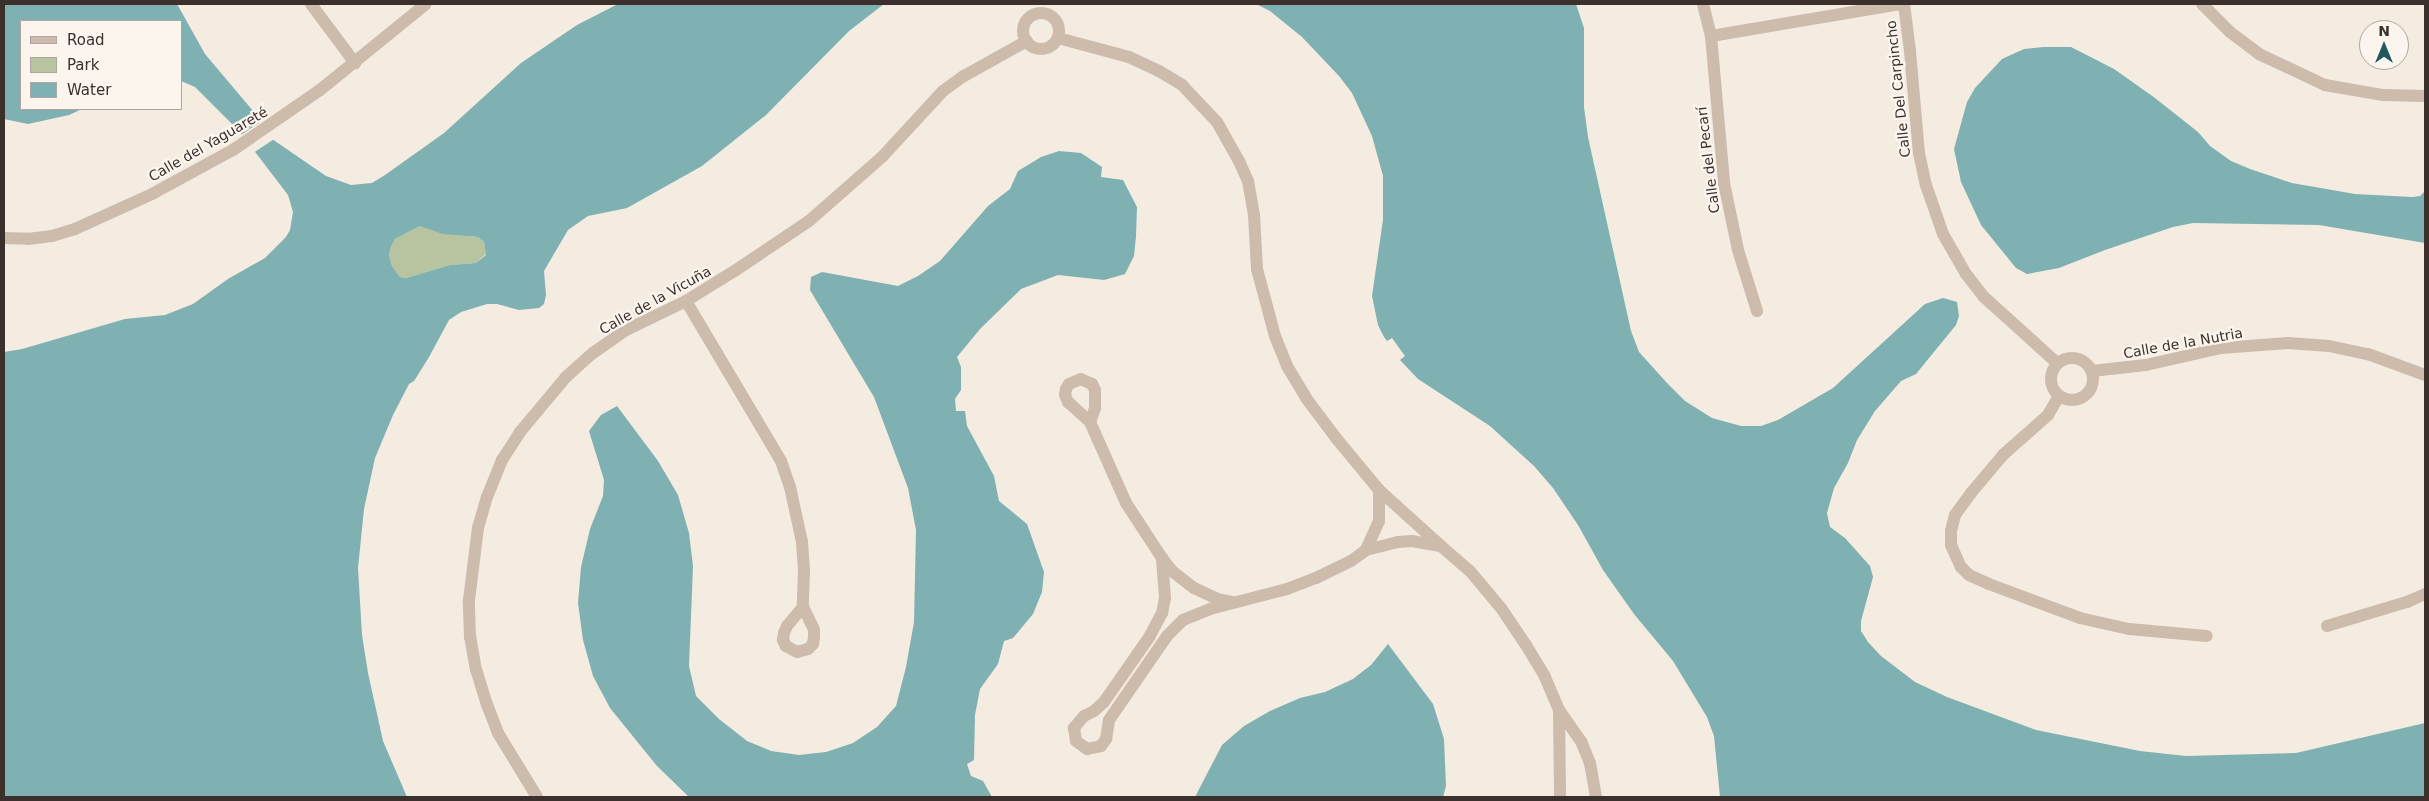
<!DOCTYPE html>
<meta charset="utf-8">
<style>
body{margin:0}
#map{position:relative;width:2429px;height:801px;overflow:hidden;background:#f4ebe1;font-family:"DejaVu Sans",sans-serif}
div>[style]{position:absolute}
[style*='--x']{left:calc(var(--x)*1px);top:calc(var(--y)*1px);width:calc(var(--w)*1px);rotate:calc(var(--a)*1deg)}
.green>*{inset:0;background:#b8c4a0}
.water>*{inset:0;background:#7fb0b2}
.pier>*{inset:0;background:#f4ebe1;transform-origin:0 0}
.street>*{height:12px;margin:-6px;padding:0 6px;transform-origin:6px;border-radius:6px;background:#cdbbac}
.street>.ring{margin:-6px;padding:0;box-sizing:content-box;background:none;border:12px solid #cdbbac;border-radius:50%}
span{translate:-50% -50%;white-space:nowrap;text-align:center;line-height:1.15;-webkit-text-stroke:4.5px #fbf5ee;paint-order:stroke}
.street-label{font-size:14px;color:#3b302b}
.frame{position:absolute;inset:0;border:5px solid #3b302b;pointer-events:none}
.legend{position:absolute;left:20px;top:20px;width:162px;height:90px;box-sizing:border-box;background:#fbf5ee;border:1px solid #aea6a0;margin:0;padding:6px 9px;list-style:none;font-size:15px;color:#3b302b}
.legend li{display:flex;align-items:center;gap:10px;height:25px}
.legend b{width:25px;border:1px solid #aea6a0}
.north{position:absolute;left:2359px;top:20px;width:50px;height:50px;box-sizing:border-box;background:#fbf5ee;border:1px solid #aea6a0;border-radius:50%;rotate:0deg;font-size:14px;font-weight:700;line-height:20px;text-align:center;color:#3b302b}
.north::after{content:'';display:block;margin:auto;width:18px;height:22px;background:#1f5a5e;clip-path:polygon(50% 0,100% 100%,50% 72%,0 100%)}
</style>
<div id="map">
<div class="green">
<div style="clip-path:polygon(420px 226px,455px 235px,478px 237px,484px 242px,486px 254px,476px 263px,450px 265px,406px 278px,400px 277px,392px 266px,389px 255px,391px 247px,395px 239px)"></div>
</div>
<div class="water">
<div style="clip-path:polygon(evenodd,4px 4px,177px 4px,205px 54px,259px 118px,272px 139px,326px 176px,351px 185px,372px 183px,385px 175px,444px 133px,521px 63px,577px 25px,618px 4px,884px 4px,849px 31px,766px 115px,702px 166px,627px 208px,588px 216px,568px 230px,544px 271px,546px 295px,544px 304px,539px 308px,519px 310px,497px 304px,487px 304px,461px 312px,449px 320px,429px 357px,414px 381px,409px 384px,393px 415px,375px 458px,364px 509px,358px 568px,362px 635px,368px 673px,383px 741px,407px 797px,4px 797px,4px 352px,22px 349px,125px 319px,165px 315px,193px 304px,228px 279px,265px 258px,286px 237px,290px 230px,293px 212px,288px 195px,239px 131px,195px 87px,181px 81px,181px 21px,21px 21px,21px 109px,82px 109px,69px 115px,28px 124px,4px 119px,4px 4px,420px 226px,443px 234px,478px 237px,484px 242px,486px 255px,476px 263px,450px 265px,406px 278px,400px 277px,392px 266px,389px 255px,391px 247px,395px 239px,420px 226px)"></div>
<div style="clip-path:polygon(1256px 4px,1576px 4px,1584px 28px,1584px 107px,1588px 137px,1631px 331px,1639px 352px,1667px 383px,1685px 401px,1712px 418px,1741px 426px,1761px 426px,1778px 420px,1833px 388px,1925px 304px,1943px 298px,1957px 302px,1959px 316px,1956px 325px,1916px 374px,1901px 381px,1875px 411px,1857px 440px,1848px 463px,1834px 488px,1827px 513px,1830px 527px,1845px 538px,1870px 566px,1873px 577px,1861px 621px,1861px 631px,1868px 642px,1881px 656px,1915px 682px,1947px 697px,2036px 730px,2140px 751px,2186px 756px,2296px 753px,2425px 723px,2425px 797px,1720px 797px,1714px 736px,1707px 717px,1673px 661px,1634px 614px,1603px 570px,1578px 525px,1553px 488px,1534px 466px,1490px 426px,1418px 379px,1400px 360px,1405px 356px,1392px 338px,1387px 341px,1384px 337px,1378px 325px,1372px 296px,1383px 220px,1383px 176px,1372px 136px,1352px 93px,1339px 76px,1302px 37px,1270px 11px)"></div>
<div style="clip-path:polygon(2043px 47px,2071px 47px,2114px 69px,2155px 98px,2198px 132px,2210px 146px,2231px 161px,2250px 169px,2292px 183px,2355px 194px,2412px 197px,2420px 196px,2425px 191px,2425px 243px,2319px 225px,2193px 223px,2173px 227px,2105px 250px,2059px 268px,2027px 274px,2016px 268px,1981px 225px,1961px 182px,1954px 149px,1967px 102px,1975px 88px,2002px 59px,2024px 49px)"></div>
<div style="clip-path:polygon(1059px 151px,1081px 153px,1102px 167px,1101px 177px,1123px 180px,1137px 207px,1136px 236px,1134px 256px,1125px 274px,1104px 280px,1058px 275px,1021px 289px,980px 329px,957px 357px,961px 367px,961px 390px,955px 399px,956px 411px,965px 411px,967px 426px,994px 476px,999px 501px,1027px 524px,1044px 572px,1042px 592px,1033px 614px,1013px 638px,1004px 641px,998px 664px,980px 689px,975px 715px,974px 760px,967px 764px,971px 776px,983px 781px,992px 797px,689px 797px,657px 766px,610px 708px,593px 676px,583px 640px,578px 603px,581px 567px,590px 529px,603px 496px,604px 480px,589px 431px,601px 415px,617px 406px,658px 461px,678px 495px,689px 533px,693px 566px,689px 666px,696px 696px,719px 719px,747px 741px,771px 751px,799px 755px,826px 752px,853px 743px,877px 727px,896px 706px,906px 667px,914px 622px,916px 530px,908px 488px,874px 397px,810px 290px,811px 277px,822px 272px,898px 286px,918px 276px,940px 261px,988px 206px,1010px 189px,1018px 171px,1041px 157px)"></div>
<div style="clip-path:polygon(1388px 644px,1433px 704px,1444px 739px,1446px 786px,1443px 797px,1195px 797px,1222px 745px,1244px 726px,1270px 711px,1300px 698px,1325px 692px,1353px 679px,1371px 665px)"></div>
</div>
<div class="pier">
<div style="left:263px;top:120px;width:22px;height:29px;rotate:56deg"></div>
</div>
<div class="street">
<div style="--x:311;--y:4;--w:74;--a:53.3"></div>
<div style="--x:1703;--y:4;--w:33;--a:76"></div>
<div style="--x:1711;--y:36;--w:148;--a:84.9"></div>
<div style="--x:1724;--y:183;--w:68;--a:78.2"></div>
<div style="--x:1738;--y:250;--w:64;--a:72.7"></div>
<div style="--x:1904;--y:4;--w:47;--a:82.7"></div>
<div style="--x:1910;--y:51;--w:102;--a:85"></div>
<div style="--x:1919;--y:153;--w:33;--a:78"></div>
<div style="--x:1926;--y:185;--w:52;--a:70.9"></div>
<div style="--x:1943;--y:234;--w:46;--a:60.1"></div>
<div style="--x:1966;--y:274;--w:29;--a:52"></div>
<div style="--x:1984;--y:297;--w:98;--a:42.1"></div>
<div style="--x:2202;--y:4;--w:40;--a:45"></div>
<div style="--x:2230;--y:32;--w:36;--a:37"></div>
<div style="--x:2259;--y:54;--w:73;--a:25.2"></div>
<div style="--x:2325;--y:85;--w:59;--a:9.8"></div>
<div style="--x:2383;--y:95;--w:42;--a:1.4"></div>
<div class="ring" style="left:1023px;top:13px;width:24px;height:24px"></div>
<div style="--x:1711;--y:36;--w:192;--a:-9.6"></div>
<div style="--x:1058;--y:38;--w:73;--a:15"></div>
<div style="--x:1129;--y:57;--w:33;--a:25"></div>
<div style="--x:1159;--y:71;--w:27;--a:31"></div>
<div style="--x:1182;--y:85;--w:51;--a:46.6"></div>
<div style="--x:1217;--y:122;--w:45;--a:60.6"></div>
<div style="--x:1239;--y:161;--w:22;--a:66"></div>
<div style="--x:1248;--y:181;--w:35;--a:80"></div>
<div style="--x:1254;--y:215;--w:54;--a:86.8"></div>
<div style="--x:1257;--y:269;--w:69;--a:75"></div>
<div style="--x:1275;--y:336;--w:32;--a:68"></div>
<div style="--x:1287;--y:366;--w:37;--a:59"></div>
<div style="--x:1306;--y:398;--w:50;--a:53.1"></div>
<div style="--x:1336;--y:438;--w:67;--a:50.4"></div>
<div style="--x:1379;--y:490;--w:84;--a:42.1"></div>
<div style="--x:4;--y:238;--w:24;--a:2"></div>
<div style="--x:28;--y:239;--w:24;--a:-7"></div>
<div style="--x:52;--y:236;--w:24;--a:-17"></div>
<div style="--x:75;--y:229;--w:85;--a:-24.4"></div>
<div style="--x:152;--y:194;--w:92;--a:-28.5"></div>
<div style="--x:233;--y:150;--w:106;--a:-34.6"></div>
<div style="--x:320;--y:90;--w:136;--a:-39.1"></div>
<div style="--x:686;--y:301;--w:186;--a:59.3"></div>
<div style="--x:781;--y:461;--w:28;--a:71"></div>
<div style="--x:790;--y:487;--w:56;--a:77.7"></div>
<div style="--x:802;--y:542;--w:28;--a:86"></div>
<div style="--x:804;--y:570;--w:37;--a:92"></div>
<div style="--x:803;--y:607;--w:25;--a:64"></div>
<div style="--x:814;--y:630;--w:7;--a:90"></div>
<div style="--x:814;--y:637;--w:7;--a:98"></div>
<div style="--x:813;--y:644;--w:7;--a:135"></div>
<div style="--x:808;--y:649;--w:11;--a:165"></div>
<div style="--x:797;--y:652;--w:13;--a:-151"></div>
<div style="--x:786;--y:646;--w:7;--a:-117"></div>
<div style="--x:783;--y:640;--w:7;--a:-82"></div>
<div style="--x:784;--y:633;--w:8;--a:-67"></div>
<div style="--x:787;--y:626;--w:25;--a:-50"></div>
<div class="ring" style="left:2051px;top:358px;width:30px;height:30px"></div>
<div style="--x:2092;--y:371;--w:54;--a:-6.3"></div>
<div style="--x:2146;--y:365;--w:77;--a:-12.8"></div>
<div style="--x:2221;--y:348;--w:67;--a:-4.3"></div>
<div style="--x:2288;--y:343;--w:41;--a:4.2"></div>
<div style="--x:2329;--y:346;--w:40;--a:12"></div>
<div style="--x:2368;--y:354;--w:61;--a:20.2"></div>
<div style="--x:2059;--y:396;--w:22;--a:120"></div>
<div style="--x:2048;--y:415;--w:60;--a:138.4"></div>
<div style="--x:2003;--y:455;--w:50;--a:130.1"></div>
<div style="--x:1971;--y:493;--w:27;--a:126"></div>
<div style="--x:1955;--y:515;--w:16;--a:104"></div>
<div style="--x:1951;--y:531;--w:14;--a:90"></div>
<div style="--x:1951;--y:545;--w:24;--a:66"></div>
<div style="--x:1961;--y:567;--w:11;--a:45"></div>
<div style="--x:1969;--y:575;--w:22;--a:24"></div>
<div style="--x:1989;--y:584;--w:97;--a:20.5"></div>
<div style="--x:2080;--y:618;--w:50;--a:12.7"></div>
<div style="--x:2129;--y:629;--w:78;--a:5.1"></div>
<div style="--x:1090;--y:422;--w:15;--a:-70"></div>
<div style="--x:1095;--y:408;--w:18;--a:-90"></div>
<div style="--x:1095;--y:390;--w:7;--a:-117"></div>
<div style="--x:1092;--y:384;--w:12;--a:-156"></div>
<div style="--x:1081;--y:379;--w:13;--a:157"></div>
<div style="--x:1069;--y:384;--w:6;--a:121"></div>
<div style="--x:1066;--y:389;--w:6;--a:99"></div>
<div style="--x:1065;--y:395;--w:8;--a:67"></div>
<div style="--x:1068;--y:402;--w:30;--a:42"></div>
<div style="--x:1090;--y:422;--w:89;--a:66"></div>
<div style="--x:1126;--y:503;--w:66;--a:56.8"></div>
<div style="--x:1162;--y:558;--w:16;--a:52"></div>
<div style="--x:1172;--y:571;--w:28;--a:38"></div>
<div style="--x:1194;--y:588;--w:26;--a:25"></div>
<div style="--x:1218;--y:599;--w:14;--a:12"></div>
<div style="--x:1366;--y:550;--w:33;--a:-14"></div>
<div style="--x:1398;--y:542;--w:14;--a:-4"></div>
<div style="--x:1412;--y:541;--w:29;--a:10"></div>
<div style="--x:1441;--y:546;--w:38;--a:41"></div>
<div style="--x:1470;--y:571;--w:48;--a:50"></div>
<div style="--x:1501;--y:608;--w:45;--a:56"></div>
<div style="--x:1526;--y:645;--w:37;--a:59"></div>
<div style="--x:1545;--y:677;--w:36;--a:67"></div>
<div style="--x:1559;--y:710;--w:38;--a:55"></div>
<div style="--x:1581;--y:741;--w:24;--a:68"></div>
<div style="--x:1590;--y:763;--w:35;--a:80"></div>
<div style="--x:1162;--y:558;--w:40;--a:85.7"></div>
<div style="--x:1165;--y:598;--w:15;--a:101"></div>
<div style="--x:1162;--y:613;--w:26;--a:118"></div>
<div style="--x:1150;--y:636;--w:80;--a:124.9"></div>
<div style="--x:1104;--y:702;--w:13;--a:138"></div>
<div style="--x:1094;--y:711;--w:11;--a:153"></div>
<div style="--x:1084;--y:716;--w:16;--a:130"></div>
<div style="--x:1074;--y:728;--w:13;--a:81"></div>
<div style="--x:1076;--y:741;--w:14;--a:36"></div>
<div style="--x:1087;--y:749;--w:14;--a:-12"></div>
<div style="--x:1101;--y:746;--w:9;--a:-54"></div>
<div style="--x:1106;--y:739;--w:19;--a:-81"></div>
<div style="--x:1109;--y:720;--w:102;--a:-55.4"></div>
<div style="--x:1167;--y:636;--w:23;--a:-45"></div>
<div style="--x:1183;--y:620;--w:29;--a:-22"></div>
<div style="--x:1210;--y:609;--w:80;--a:-14.6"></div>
<div style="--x:1287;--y:589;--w:31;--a:-21"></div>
<div style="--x:1316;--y:578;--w:39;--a:-26"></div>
<div style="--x:1351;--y:561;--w:19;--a:-36"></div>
<div style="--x:1366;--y:550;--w:32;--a:-66"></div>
<div style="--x:1379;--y:521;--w:31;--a:-90"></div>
<div style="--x:2327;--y:626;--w:84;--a:-16.7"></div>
<div style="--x:2407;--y:602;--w:20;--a:-24"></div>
<div style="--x:1559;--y:710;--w:87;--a:89.3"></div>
<div style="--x:537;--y:797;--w:75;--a:-121.4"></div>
<div style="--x:498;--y:733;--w:30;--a:-111"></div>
<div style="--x:487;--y:705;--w:37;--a:-107"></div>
<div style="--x:476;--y:670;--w:34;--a:-100"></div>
<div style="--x:470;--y:637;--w:37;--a:-92"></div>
<div style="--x:469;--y:600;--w:73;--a:-82.9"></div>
<div style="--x:478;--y:528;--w:32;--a:-74"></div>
<div style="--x:487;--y:497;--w:40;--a:-68"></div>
<div style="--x:502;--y:460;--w:33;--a:-57"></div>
<div style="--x:520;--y:432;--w:72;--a:-50.1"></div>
<div style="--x:566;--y:377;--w:36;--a:-42"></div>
<div style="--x:593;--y:353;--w:40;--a:-34.9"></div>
<div style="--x:626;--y:330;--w:67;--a:-25.8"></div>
<div style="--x:686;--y:301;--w:59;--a:-31.8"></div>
<div style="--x:736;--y:270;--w:88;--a:-33.9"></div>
<div style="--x:809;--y:221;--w:97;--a:-41.2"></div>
<div style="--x:882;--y:157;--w:90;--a:-47.3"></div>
<div style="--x:943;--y:91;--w:26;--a:-36"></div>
<div style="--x:964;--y:76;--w:72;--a:-29.1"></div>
</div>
<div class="street-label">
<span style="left:1898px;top:89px;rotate:-96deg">Calle Del Carpincho</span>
<span style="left:208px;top:144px;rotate:-30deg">Calle del Yaguareté</span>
<span style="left:1708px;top:160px;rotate:-97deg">Calle del Pecarí</span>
<span style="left:655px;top:300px;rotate:-29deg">Calle de la Vicuña</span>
<span style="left:2183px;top:343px;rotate:-10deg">Calle de la Nutria</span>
</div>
<div class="frame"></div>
<ul class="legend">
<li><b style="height:6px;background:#cdbbac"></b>Road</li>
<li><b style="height:14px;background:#b8c4a0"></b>Park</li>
<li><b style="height:14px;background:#7fb0b2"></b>Water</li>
</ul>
<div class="north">N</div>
</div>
